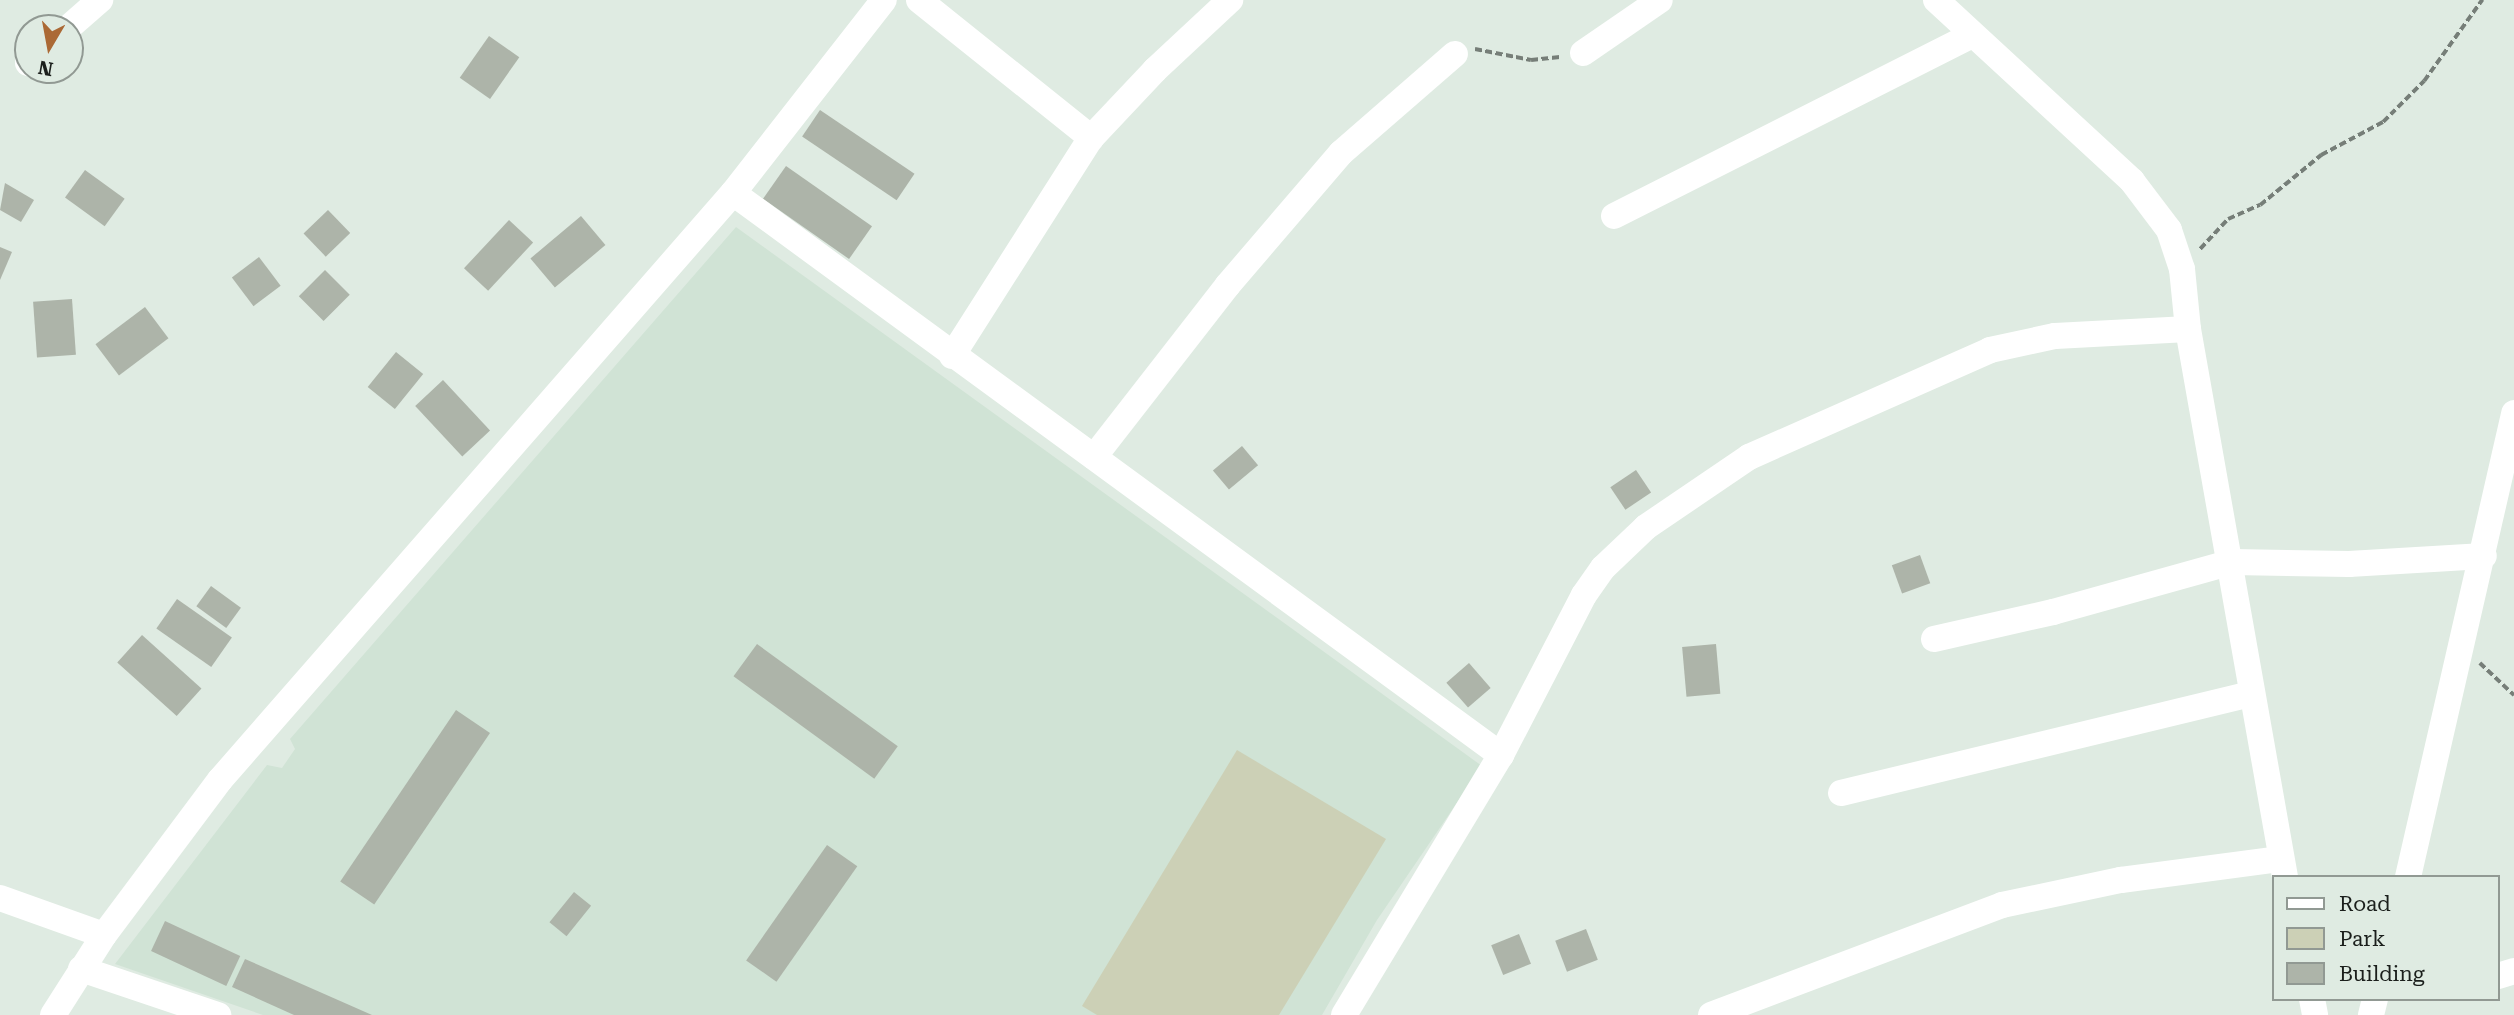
<!DOCTYPE html>
<style>
body{margin:0}
#map{position:relative;width:2514px;height:1015px;overflow:hidden;background:#dfebe2;font-family:"Roboto Serif",serif}
div>[style]{position:absolute}
[style*='--x']{left:calc(var(--x)*1px);top:calc(var(--y)*1px);width:calc(var(--w)*1px);rotate:calc(var(--a)*1deg)}
.built>*{inset:0;background:#d0e3d5}
.green>*{inset:0;background:#ccd0b6}
.building>*{inset:0;background:#adb4a9;transform-origin:0 0}
.path>*{height:3.5px;margin-top:-1.75px;transform-origin:0;background:repeating-linear-gradient(90deg,#767e78 0 7px,transparent 0 10.5px)}
.minor>*{height:26px;margin:-13px;padding:0 13px;transform-origin:13px;border-radius:13px;background:#fff}
span{translate:-50% -50%;white-space:nowrap;text-align:center;line-height:1.15;-webkit-text-stroke:5px #dfebe2;paint-order:stroke}
.legend{position:absolute;left:2272px;top:875px;width:228px;height:126px;box-sizing:border-box;background:#dfebe2;border:2px solid #919993;margin:0;padding:9px 12px;list-style:none;font-size:21px;color:#1b1f1c}
.legend li{display:flex;align-items:center;gap:14px;height:35px}
.legend b{width:35px;border:2px solid #919993}
.north{position:absolute;left:14px;top:14px;width:70px;height:70px;box-sizing:border-box;background:#dfebe2;border:2px solid #919993;border-radius:50%;rotate:190deg;font-size:19px;font-weight:700;line-height:28px;text-align:center;color:#1b1f1c}
.north::after{content:'';display:block;margin:auto;width:24px;height:32px;background:#ab6935;clip-path:polygon(50% 0,100% 100%,50% 72%,0 100%)}
</style>
<div id="map">
<div class="built">
<div style="clip-path:polygon(736px 227px,1482px 766px,1377px 920px,1322px 1015px,263px 1015px,115px 964px,267px 765px,282px 768px,295px 749px,290px 739px)"></div>
</div>
<div class="green">
<div style="clip-path:polygon(1237px 750px,1386px 839px,1279px 1015px,1097px 1015px,1082px 1006px)"></div>
</div>
<div class="building">
<div style="left:489px;top:36px;width:37px;height:51px;rotate:35deg"></div>
<div style="left:820px;top:110px;width:114px;height:32px;rotate:34deg"></div>
<div style="left:786px;top:166px;width:105px;height:40px;rotate:35deg"></div>
<div style="left:85px;top:170px;width:49px;height:34px;rotate:36deg"></div>
<div style="clip-path:polygon(5px 183px,34px 200px,21px 222px,0 210px)"></div>
<div style="left:328px;top:210px;width:32px;height:34px;rotate:46deg"></div>
<div style="left:581px;top:216px;width:38px;height:66px;rotate:50deg"></div>
<div style="left:509px;top:220px;width:33px;height:66px;rotate:43deg"></div>
<div style="clip-path:polygon(0 247px,12px 252px,0 280px)"></div>
<div style="left:259px;top:257px;width:36px;height:34px;rotate:53deg"></div>
<div style="left:325px;top:270px;width:35px;height:37px;rotate:45deg"></div>
<div style="left:72px;top:299px;width:56px;height:39px;rotate:86deg"></div>
<div style="left:145px;top:307px;width:39px;height:62px;rotate:53deg"></div>
<div style="left:396px;top:352px;width:35px;height:45px;rotate:39deg"></div>
<div style="left:443px;top:380px;width:69px;height:38px;rotate:47deg"></div>
<div style="left:1242px;top:446px;width:25px;height:38px;rotate:50deg"></div>
<div style="left:1636px;top:470px;width:27px;height:31px;rotate:56deg"></div>
<div style="left:1920px;top:555px;width:30px;height:30px;rotate:70deg"></div>
<div style="left:211px;top:586px;width:37px;height:25px;rotate:36deg"></div>
<div style="left:177px;top:599px;width:67px;height:36px;rotate:35deg"></div>
<div style="left:142px;top:635px;width:80px;height:37px;rotate:42deg"></div>
<div style="left:757px;top:644px;width:174px;height:40px;rotate:36deg"></div>
<div style="left:1716px;top:644px;width:50px;height:34px;rotate:85deg"></div>
<div style="left:1469px;top:663px;width:33px;height:30px;rotate:49deg"></div>
<div style="left:456px;top:710px;width:41px;height:207px;rotate:34deg"></div>
<div style="left:827px;top:845px;width:37px;height:141px;rotate:35deg"></div>
<div style="left:574px;top:892px;width:22px;height:39px;rotate:39deg"></div>
<div style="left:165px;top:921px;width:83px;height:33px;rotate:25deg"></div>
<div style="left:1586px;top:929px;width:33px;height:33px;rotate:69deg"></div>
<div style="left:1519px;top:934px;width:32px;height:30px;rotate:68deg"></div>
<div style="clip-path:polygon(245px 959px,372px 1015px,294px 1015px,232px 987px)"></div>
</div>
<div class="path">
<div style="--x:1475;--y:49;--w:57;--a:11.1"></div>
<div style="--x:1531;--y:60;--w:29;--a:-6"></div>
<div style="--x:2200;--y:249;--w:41;--a:-47"></div>
<div style="--x:2228;--y:219;--w:35;--a:-24"></div>
<div style="--x:2260;--y:205;--w:79;--a:-39.3"></div>
<div style="--x:2321;--y:155;--w:70;--a:-28"></div>
<div style="--x:2383;--y:122;--w:58;--a:-45"></div>
<div style="--x:2424;--y:81;--w:100;--a:-54.4"></div>
<div style="--x:2480;--y:663;--w:47;--a:43.3"></div>
</div>
<div class="minor">
<div style="--x:919;--y:0;--w:221;--a:38.7"></div>
<div style="--x:1936;--y:0;--w:267;--a:42.7"></div>
<div style="--x:2132;--y:181;--w:61;--a:52.9"></div>
<div style="--x:2169;--y:230;--w:41;--a:71.6"></div>
<div style="--x:2182;--y:269;--w:60;--a:84.3"></div>
<div style="--x:2188;--y:329;--w:557;--a:79.96"></div>
<div style="--x:68;--y:28;--w:43;--a:-41.2"></div>
<div style="--x:1583;--y:53;--w:93;--a:-34.5"></div>
<div style="--x:28;--y:63;--w:1;--a:-90"></div>
<div style="--x:733;--y:193;--w:952;--a:36.2"></div>
<div style="--x:1614;--y:216;--w:401;--a:-26.8"></div>
<div style="--x:952;--y:356;--w:259;--a:-57.5"></div>
<div style="--x:1091;--y:138;--w:93;--a:-46.7"></div>
<div style="--x:1155;--y:70;--w:103;--a:-43"></div>
<div style="--x:1094;--y:457;--w:217;--a:-52.1"></div>
<div style="--x:1227;--y:286;--w:175;--a:-49.4"></div>
<div style="--x:1341;--y:153;--w:151;--a:-41"></div>
<div style="--x:1934;--y:639;--w:122;--a:-12.8"></div>
<div style="--x:2053;--y:612;--w:186;--a:-15.6"></div>
<div style="--x:2232;--y:562;--w:117;--a:1"></div>
<div style="--x:2349;--y:564;--w:135;--a:-3.4"></div>
<div style="--x:1841;--y:793;--w:422;--a:-13.6"></div>
<div style="--x:2408;--y:877;--w:476;--a:-77.1"></div>
<div style="--x:0;--y:898;--w:110;--a:19.6"></div>
<div style="--x:81;--y:969;--w:145;--a:18.6"></div>
<div style="--x:2498;--y:976;--w:17;--a:-17"></div>
<div style="--x:2312;--y:999;--w:16;--a:79"></div>
<div style="--x:53;--y:1015;--w:95;--a:-57.5"></div>
<div style="--x:104;--y:935;--w:194;--a:-53.2"></div>
<div style="--x:220;--y:780;--w:780;--a:-48.85"></div>
<div style="--x:733;--y:193;--w:245;--a:-52"></div>
<div style="--x:1344;--y:1015;--w:304;--a:-58.9"></div>
<div style="--x:1501;--y:755;--w:180;--a:-62.6"></div>
<div style="--x:1584;--y:595;--w:33;--a:-55"></div>
<div style="--x:1603;--y:568;--w:59;--a:-43.6"></div>
<div style="--x:1646;--y:527;--w:125;--a:-34.2"></div>
<div style="--x:1749;--y:457;--w:264;--a:-23.9"></div>
<div style="--x:1990;--y:350;--w:66;--a:-12.2"></div>
<div style="--x:2055;--y:336;--w:133;--a:-3"></div>
<div style="--x:1711;--y:1015;--w:311;--a:-20.7"></div>
<div style="--x:2002;--y:905;--w:122;--a:-11.9"></div>
<div style="--x:2121;--y:880;--w:161;--a:-7.5"></div>
<div style="--x:2371;--y:1015;--w:16;--a:-76"></div>
</div>
<ul class="legend">
<li><b style="height:9px;background:#fff"></b>Road</li>
<li><b style="height:19px;background:#ccd0b6"></b>Park</li>
<li><b style="height:19px;background:#adb4a9"></b>Building</li>
</ul>
<div class="north">N</div>
</div>
